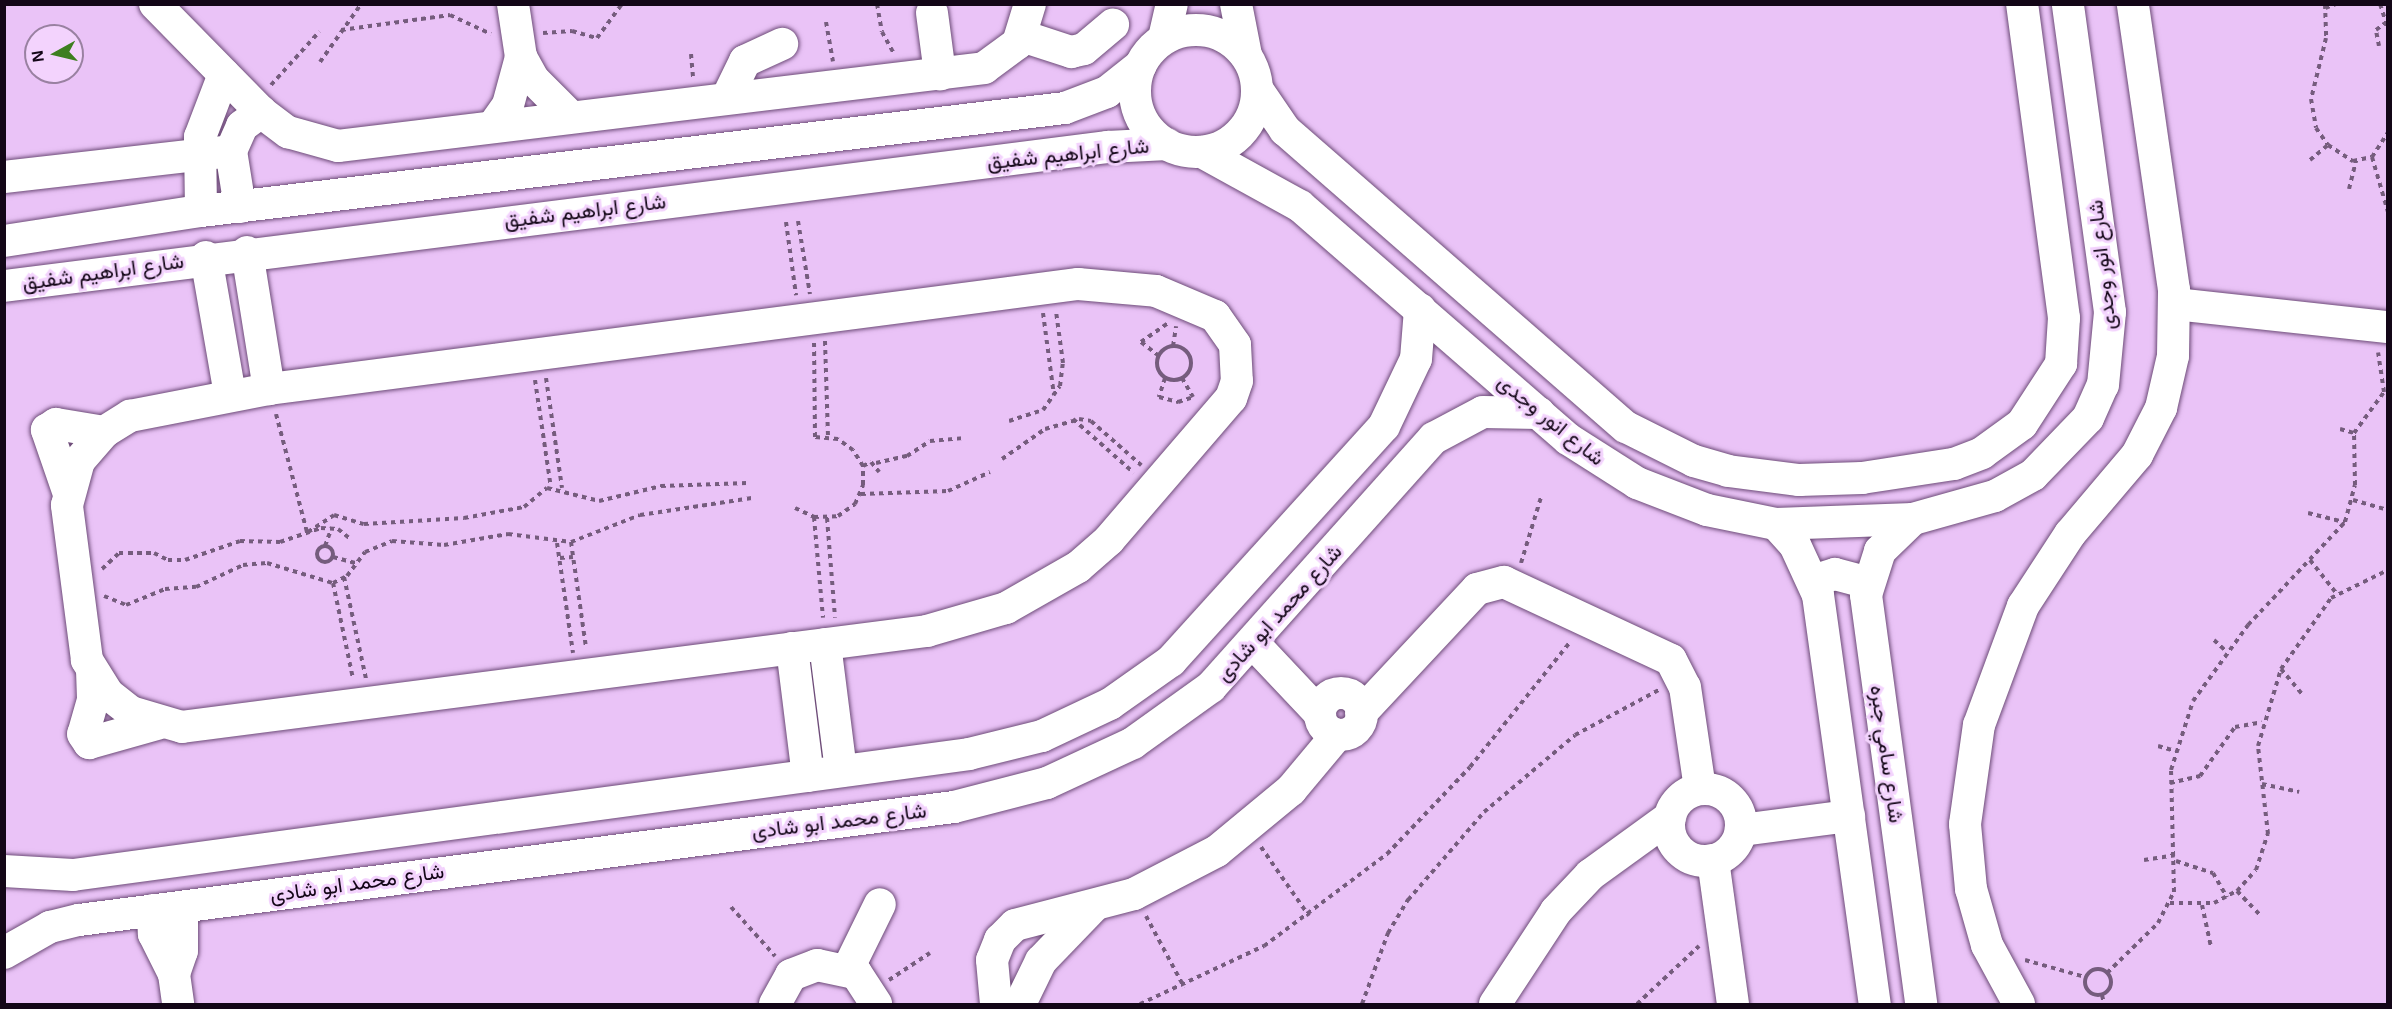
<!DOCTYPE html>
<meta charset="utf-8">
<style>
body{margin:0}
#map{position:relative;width:2392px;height:1009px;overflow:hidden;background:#eac3f7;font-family:Arial,Vazirmatn,sans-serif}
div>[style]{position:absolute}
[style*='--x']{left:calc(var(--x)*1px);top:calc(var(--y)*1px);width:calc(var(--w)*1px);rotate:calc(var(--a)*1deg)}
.path>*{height:4px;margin-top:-2px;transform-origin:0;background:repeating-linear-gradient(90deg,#755c7d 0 4.5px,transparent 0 9px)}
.path>.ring{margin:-2px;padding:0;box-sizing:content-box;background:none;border:4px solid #755c7d;border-radius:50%}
.roads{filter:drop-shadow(0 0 2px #6d4b78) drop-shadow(0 0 2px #6d4b78)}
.minor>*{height:32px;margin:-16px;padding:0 16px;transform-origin:16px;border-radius:16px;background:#fff}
.minor>.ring{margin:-16px;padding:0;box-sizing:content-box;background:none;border:32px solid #fff;border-radius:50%}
span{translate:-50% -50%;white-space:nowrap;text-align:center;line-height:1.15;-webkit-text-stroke:6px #f3d3fd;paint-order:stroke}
.street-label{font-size:21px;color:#130617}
.frame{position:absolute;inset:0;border:6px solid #130617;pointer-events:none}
.north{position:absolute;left:24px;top:24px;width:60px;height:60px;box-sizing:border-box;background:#f3d3fd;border:2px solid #9981a1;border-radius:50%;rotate:262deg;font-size:16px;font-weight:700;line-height:24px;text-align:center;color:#130617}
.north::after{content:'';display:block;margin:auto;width:21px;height:27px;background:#3d7f20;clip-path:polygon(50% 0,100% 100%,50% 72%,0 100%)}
</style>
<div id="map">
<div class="path">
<div style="--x:877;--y:4;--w:28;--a:80"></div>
<div style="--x:882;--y:32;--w:25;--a:61"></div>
<div style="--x:2325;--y:4;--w:34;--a:88"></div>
<div style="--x:2326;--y:38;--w:63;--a:103.8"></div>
<div style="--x:2311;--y:99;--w:29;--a:80"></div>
<div style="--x:2316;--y:128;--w:21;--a:55"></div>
<div style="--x:2328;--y:145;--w:30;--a:33"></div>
<div style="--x:2353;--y:161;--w:19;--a:-12"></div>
<div style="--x:2372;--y:157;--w:30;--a:-57"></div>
<div style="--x:2380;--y:4;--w:25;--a:72"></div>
<div style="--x:2325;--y:8;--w:12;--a:-20"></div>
<div style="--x:826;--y:22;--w:40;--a:80"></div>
<div style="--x:341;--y:30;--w:110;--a:-7.8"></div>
<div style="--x:450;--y:15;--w:45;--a:24.9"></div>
<div style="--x:543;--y:33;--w:29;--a:-4"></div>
<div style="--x:572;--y:31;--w:26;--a:16"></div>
<div style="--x:597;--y:38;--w:42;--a:-53.7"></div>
<div style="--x:2379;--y:46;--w:16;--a:-101"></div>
<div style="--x:2376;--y:30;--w:11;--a:-38"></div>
<div style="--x:691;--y:54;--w:23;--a:85"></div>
<div style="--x:320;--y:62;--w:71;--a:-54.7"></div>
<div style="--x:271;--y:85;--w:72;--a:-47.8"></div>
<div style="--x:2372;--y:157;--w:57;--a:73.8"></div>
<div style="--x:2310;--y:160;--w:23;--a:-40"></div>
<div style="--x:2349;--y:189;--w:29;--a:-76"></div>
<div style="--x:798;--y:221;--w:74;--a:80.7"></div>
<div style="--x:786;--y:222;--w:74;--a:82.2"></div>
<div style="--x:1043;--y:313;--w:83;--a:82.4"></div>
<div style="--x:825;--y:341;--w:96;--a:88.2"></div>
<div style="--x:1173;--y:346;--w:20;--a:-81"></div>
<div class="ring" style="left:1157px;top:346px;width:30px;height:30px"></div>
<div style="--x:1159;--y:356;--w:23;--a:-142"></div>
<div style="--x:1141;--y:342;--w:32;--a:-35"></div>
<div style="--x:546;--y:378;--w:111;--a:81.7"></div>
<div style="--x:1165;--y:378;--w:20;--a:108"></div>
<div style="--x:1159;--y:397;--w:20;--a:15"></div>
<div style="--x:1178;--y:402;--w:16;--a:-18"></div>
<div style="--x:1182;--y:378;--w:22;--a:60"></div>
<div style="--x:535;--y:380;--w:109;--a:81.6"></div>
<div style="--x:276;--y:414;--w:122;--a:75.3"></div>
<div style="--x:1073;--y:419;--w:81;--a:41.5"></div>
<div style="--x:1009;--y:421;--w:36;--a:-18"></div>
<div style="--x:1043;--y:410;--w:29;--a:-55"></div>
<div style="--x:1060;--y:386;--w:23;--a:-83"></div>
<div style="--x:1063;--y:363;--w:52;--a:-97.7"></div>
<div style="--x:2340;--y:429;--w:15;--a:16"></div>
<div style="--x:1002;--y:459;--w:52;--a:-34.9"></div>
<div style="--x:1045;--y:429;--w:35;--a:-16"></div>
<div style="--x:1079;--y:419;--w:12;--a:9"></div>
<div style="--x:1091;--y:421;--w:67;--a:41.3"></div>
<div style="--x:876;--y:463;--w:32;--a:-13"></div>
<div style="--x:907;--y:456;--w:27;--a:-33"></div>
<div style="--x:930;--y:441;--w:33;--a:-5"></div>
<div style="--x:863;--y:466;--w:9;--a:-27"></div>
<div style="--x:871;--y:462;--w:13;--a:51"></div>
<div style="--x:861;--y:494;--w:87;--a:-2"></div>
<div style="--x:948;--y:491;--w:46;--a:-24.3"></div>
<div style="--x:2353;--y:500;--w:36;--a:16"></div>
<div style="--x:795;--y:508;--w:21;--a:25"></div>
<div style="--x:814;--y:517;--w:24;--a:-2"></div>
<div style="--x:838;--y:516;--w:21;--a:-35"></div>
<div style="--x:855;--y:504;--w:21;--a:-67"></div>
<div style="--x:863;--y:485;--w:19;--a:-90"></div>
<div style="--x:863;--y:466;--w:19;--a:-122"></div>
<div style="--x:853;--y:450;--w:19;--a:-144"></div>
<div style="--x:838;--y:439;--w:23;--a:-175"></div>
<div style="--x:815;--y:437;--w:94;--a:-90.6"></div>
<div style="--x:2308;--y:513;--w:38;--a:14"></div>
<div style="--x:814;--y:517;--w:101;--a:84.9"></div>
<div style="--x:827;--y:518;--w:100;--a:85.4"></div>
<div style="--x:308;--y:532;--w:31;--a:-33"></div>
<div style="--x:334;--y:515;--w:31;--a:17"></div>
<div style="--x:364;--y:524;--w:100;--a:-3.4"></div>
<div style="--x:464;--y:518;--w:61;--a:-10.4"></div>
<div style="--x:524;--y:507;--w:30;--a:-40"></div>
<div style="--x:547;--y:488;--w:54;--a:14"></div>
<div style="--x:599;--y:501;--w:64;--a:-13.6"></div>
<div style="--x:661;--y:486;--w:86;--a:-2"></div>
<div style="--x:571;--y:542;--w:107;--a:81.9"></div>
<div style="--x:557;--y:543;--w:111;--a:81.7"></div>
<div class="ring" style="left:317px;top:546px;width:12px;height:12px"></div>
<div style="--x:325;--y:546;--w:20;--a:-70"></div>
<div style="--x:333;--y:557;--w:23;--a:15"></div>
<div style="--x:560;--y:558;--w:13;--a:-4"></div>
<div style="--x:2310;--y:560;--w:43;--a:51.5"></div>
<div style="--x:1521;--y:563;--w:69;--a:-73.1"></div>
<div style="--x:102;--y:569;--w:23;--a:-43"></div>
<div style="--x:119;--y:553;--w:35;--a:0"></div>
<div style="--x:154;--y:553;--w:16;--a:27"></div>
<div style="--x:168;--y:560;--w:17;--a:0"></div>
<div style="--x:185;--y:560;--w:58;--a:-19.1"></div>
<div style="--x:240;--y:541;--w:40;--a:1.4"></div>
<div style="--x:280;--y:542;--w:43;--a:-18.9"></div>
<div style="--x:321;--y:528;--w:17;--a:3"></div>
<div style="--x:338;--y:529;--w:14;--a:39"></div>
<div style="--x:344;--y:577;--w:104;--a:77.8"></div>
<div style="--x:333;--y:583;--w:98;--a:78.2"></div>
<div style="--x:104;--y:596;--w:24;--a:22"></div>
<div style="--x:126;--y:605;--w:42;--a:-22.3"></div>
<div style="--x:165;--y:589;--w:31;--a:-4"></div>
<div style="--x:196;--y:587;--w:52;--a:-25.1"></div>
<div style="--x:243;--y:565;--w:24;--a:-5"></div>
<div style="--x:267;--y:563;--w:69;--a:16.9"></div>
<div style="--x:333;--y:583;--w:16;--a:-27"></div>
<div style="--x:347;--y:576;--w:30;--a:-53"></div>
<div style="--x:365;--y:552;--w:29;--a:-22"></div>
<div style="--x:392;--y:541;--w:52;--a:4.4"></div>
<div style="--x:444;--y:545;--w:65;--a:-9.8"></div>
<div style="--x:508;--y:534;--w:64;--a:7.2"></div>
<div style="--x:571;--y:542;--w:74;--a:-21.4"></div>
<div style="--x:640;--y:515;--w:113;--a:-8.6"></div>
<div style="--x:2214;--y:640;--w:16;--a:43"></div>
<div style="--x:2281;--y:669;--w:34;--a:50"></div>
<div style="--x:2158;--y:746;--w:18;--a:16"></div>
<div style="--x:2170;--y:783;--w:31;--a:-13"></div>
<div style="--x:2200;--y:776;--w:60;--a:-54.5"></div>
<div style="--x:2235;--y:727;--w:27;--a:-10"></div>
<div style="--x:2262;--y:784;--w:38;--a:12"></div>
<div style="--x:1261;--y:847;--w:84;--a:55.2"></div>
<div style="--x:2144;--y:860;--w:31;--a:-9"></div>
<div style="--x:2176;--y:861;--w:39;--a:18"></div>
<div style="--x:2213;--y:873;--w:28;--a:60"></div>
<div style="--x:2237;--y:891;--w:32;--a:46"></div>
<div style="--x:2170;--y:903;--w:44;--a:0"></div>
<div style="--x:2214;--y:903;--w:26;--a:-28"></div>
<div style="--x:2237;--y:891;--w:28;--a:-48"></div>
<div style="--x:2256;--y:870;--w:38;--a:-72"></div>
<div style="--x:2268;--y:834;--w:89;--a:-96.5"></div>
<div style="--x:2258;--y:746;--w:80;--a:-73.4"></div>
<div style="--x:2281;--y:669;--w:87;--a:-54.8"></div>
<div style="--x:2331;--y:598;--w:64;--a:-26.2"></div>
<div style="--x:2202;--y:905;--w:43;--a:77.9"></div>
<div style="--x:731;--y:907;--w:66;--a:48.1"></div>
<div style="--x:1146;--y:916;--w:81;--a:61.8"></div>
<div style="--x:2025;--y:960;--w:62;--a:15.8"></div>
<div class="ring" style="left:2085px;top:969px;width:22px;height:22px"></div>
<div style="--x:2107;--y:973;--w:71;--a:-44.4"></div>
<div style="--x:2158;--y:923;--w:35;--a:-63"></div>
<div style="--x:2174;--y:892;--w:122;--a:-91.4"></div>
<div style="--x:2171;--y:770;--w:72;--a:-72.3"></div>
<div style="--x:2193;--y:701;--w:94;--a:-54.1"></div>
<div style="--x:2248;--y:625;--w:141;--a:-46.7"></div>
<div style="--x:2345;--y:522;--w:38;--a:-75"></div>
<div style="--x:2355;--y:485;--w:52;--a:-91.1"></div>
<div style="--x:2354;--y:433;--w:51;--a:-53.8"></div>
<div style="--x:2384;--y:392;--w:40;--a:-98.5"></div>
<div style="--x:889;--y:980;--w:49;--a:-33.4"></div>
<div style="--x:2102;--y:995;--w:9;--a:77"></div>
<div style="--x:1140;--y:1004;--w:137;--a:-25.1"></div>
<div style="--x:1264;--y:946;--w:154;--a:-36.8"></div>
<div style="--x:1387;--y:854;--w:120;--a:-46.3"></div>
<div style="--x:1470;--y:767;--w:161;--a:-51.3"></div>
<div style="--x:1362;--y:1004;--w:76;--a:-69.9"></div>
<div style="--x:1388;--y:933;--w:39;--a:-59"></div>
<div style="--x:1408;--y:900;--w:116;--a:-49.2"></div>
<div style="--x:1484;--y:812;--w:119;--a:-40.2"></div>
<div style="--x:1575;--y:735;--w:95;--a:-28.2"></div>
<div style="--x:1637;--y:1004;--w:85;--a:-43.1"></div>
</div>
<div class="roads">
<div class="minor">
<div style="--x:155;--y:4;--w:151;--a:45.5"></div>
<div style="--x:261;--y:112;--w:34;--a:37"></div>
<div style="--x:288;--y:132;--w:52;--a:15.6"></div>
<div style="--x:338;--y:146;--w:651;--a:-6.88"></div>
<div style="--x:984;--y:68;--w:42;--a:-36.3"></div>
<div style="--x:1018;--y:43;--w:41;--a:-72.9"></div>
<div style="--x:1236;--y:4;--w:52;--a:78.9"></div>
<div style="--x:932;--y:13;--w:62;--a:82.5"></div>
<div class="ring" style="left:1135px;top:30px;width:90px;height:90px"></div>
<div style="--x:1022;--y:36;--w:52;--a:18.1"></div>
<div style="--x:1071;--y:52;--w:13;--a:-13"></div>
<div style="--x:1084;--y:49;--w:38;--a:-40"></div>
<div style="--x:1164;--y:38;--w:35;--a:-77"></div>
<div style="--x:521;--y:57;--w:26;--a:61"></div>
<div style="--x:534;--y:80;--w:51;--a:45"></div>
<div style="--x:1257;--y:89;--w:50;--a:55.7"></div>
<div style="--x:1285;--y:130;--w:452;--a:41.1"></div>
<div style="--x:1626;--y:427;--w:76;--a:26.6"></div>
<div style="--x:1694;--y:461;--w:35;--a:16"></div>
<div style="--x:1728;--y:471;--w:72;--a:7.2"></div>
<div style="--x:1799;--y:480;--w:63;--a:-1.8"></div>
<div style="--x:1862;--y:478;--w:93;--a:-8.7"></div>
<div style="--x:1954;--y:464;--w:30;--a:-21"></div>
<div style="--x:1982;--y:453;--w:49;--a:-35.9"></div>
<div style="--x:2022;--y:424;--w:72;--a:-57"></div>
<div style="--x:2061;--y:364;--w:46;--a:-86.3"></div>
<div style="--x:2064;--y:318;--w:317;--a:-97.6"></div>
<div style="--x:727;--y:98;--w:41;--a:-64.1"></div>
<div style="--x:745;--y:61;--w:41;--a:-24.7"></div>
<div style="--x:494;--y:125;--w:24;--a:-55"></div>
<div style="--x:508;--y:105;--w:50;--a:-74.8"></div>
<div style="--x:521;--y:57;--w:54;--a:-98.6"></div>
<div style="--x:1202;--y:152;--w:112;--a:28.9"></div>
<div style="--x:1300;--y:206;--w:355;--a:41"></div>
<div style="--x:1568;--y:439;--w:82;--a:32.5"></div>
<div style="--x:1637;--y:483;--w:75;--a:21.1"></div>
<div style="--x:1707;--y:510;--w:70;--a:11.5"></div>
<div style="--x:1776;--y:524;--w:137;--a:-2.1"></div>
<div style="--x:1913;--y:519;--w:85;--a:-15.7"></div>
<div style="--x:1995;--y:496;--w:43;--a:-28.9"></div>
<div style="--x:2033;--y:475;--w:79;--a:-46"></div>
<div style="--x:2088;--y:418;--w:36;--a:-66"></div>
<div style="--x:2103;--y:385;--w:73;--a:-84.5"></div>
<div style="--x:2110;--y:312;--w:311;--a:-97.8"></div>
<div style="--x:4;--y:177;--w:228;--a:-6.5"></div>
<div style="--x:240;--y:207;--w:57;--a:-99.1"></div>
<div style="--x:231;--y:151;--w:27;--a:-66"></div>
<div style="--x:242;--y:126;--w:24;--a:-36"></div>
<div style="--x:201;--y:211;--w:74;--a:-90.8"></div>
<div style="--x:200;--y:137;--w:67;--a:-69.1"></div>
<div style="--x:4;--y:241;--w:199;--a:-8.7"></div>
<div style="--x:201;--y:211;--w:870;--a:-6.8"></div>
<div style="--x:1065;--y:108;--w:45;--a:-20.9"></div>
<div style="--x:1107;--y:92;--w:43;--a:-38.5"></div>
<div style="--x:247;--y:252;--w:139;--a:80.9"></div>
<div style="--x:206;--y:257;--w:140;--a:80.1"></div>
<div style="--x:1078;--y:284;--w:78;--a:5.1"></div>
<div style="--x:1156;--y:291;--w:64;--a:23"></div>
<div style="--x:1215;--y:316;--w:35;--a:55"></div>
<div style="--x:1235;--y:345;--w:36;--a:87"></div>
<div style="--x:1237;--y:381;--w:18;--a:109"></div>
<div style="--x:1231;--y:398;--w:187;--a:130.7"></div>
<div style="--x:1109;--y:540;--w:41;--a:138.9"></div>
<div style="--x:1078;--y:567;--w:83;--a:150.3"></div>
<div style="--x:1006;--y:608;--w:82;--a:163.8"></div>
<div style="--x:927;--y:631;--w:751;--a:172.66"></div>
<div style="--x:182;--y:727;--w:53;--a:-163.6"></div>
<div style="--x:131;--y:712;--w:29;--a:-142"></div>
<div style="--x:108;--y:694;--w:40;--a:-122"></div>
<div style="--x:87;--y:660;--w:156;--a:-97.4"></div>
<div style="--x:67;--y:505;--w:46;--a:-74.7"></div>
<div style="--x:79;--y:461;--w:38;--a:-49"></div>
<div style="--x:104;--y:432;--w:31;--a:-32"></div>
<div style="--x:130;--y:416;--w:142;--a:-11"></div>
<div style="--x:269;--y:389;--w:816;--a:-7.4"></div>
<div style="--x:4;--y:286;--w:1113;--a:-7.18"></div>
<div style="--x:1108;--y:147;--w:59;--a:-2.9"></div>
<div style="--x:2175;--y:304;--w:214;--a:6.2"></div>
<div style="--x:69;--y:494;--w:68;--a:-109"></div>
<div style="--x:47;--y:430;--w:11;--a:-34"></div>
<div style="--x:56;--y:424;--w:49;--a:9.5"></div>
<div style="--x:1913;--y:519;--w:46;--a:135.9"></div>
<div style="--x:1880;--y:551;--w:46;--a:107.7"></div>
<div style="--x:1866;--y:595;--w:413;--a:82.3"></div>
<div style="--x:1776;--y:524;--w:28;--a:48"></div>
<div style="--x:1795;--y:545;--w:55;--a:65.3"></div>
<div style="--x:1818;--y:595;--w:413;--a:82.1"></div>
<div style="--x:1813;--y:581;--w:23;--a:-18"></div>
<div style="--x:1835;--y:574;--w:34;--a:15"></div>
<div style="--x:825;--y:644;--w:128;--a:82.8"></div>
<div style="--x:1255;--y:645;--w:95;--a:46.7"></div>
<div style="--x:792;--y:648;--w:129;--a:82.9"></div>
<div style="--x:92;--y:670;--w:30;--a:88"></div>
<div style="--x:93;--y:700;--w:35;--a:106"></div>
<div style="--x:83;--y:734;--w:11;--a:56"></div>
<div style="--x:89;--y:743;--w:71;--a:-15.6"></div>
<div class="ring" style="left:1320px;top:693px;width:10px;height:10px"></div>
<div style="--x:1361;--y:713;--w:170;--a:-46.9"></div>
<div style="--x:1477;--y:589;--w:28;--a:-15"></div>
<div style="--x:1504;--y:582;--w:184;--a:25"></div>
<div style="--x:1671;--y:660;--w:30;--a:63"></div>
<div style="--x:1685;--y:687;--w:103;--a:81.6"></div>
<div class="ring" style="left:1669px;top:789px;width:40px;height:40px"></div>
<div style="--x:1741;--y:830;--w:109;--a:-7.4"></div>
<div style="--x:1713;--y:860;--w:145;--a:82.1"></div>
<div style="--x:4;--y:871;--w:69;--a:3.3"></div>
<div style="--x:73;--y:875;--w:904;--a:-7.69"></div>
<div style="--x:969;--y:754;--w:75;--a:-13.9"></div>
<div style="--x:1042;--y:736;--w:75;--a:-25.2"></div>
<div style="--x:1110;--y:704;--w:75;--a:-35.2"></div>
<div style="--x:1171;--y:661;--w:317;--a:-47.8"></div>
<div style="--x:1384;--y:426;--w:74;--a:-64.5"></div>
<div style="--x:1416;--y:359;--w:50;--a:-85.4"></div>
<div style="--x:153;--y:910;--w:24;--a:88"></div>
<div style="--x:154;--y:934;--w:45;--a:63.4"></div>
<div style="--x:174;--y:974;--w:30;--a:82"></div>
<div style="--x:4;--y:953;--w:53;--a:-29.5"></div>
<div style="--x:50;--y:927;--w:30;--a:-14"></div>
<div style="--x:79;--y:920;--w:882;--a:-7.36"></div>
<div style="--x:954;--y:807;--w:96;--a:-14.5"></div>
<div style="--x:1047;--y:783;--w:95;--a:-24.9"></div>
<div style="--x:1133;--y:743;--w:96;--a:-35.7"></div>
<div style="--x:1211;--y:687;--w:334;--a:-48.2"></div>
<div style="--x:1434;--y:438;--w:55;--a:-28"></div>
<div style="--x:1483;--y:412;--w:56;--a:1"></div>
<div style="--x:848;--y:969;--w:72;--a:-63.8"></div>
<div style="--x:174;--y:974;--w:24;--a:-71"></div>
<div style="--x:182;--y:951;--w:44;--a:-90"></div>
<div style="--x:775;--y:1004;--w:33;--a:-61"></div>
<div style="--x:791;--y:975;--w:28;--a:-21"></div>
<div style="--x:817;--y:965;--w:40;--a:12"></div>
<div style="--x:856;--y:973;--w:37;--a:57"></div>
<div style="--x:996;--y:1004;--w:44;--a:-95.2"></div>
<div style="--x:992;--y:960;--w:22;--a:-68"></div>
<div style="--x:1000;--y:940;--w:21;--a:-45"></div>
<div style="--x:1015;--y:925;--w:123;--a:-14.6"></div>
<div style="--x:1134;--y:894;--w:93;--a:-27.4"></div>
<div style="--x:1217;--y:851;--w:96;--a:-39.5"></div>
<div style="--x:1291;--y:790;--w:72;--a:-50.1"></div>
<div style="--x:1020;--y:1004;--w:48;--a:-64"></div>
<div style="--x:1041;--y:961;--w:74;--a:-46.1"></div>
<div style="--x:1495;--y:1004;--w:111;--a:-56.7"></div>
<div style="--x:1556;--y:911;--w:50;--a:-46.6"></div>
<div style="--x:1590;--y:875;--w:99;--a:-35.9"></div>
<div style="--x:2019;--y:1004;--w:67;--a:-118.5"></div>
<div style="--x:1987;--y:945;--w:58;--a:-105.9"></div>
<div style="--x:1971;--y:889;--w:65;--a:-95.3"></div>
<div style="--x:1965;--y:824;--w:100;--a:-82"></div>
<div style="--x:1979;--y:725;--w:127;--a:-69.7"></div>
<div style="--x:2023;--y:606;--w:86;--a:-56.9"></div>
<div style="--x:2070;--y:534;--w:104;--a:-49.7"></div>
<div style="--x:2137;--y:455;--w:53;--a:-62.9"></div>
<div style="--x:2161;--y:408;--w:53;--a:-77"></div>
<div style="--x:2173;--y:356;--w:66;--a:-89.1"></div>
<div style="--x:2174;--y:290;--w:289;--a:-98.2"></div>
</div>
</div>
<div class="street-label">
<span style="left:1068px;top:154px;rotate:-6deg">شارع ابراهيم شفيق</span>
<span style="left:585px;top:211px;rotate:-7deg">شارع ابراهيم شفيق</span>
<span style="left:2102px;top:265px;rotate:-96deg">شارع انور وجدى</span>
<span style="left:103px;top:272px;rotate:-8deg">شارع ابراهيم شفيق</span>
<span style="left:1551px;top:420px;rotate:39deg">شارع انور وجدى</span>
<span style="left:1279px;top:613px;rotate:-48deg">شارع محمد ابو شادى</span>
<span style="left:1887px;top:754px;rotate:82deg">شارع سامي جبره</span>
<span style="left:839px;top:821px;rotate:-7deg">شارع محمد ابو شادى</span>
<span style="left:357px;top:883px;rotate:-8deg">شارع محمد ابو شادى</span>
</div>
<div class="frame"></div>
<div class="north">N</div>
</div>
